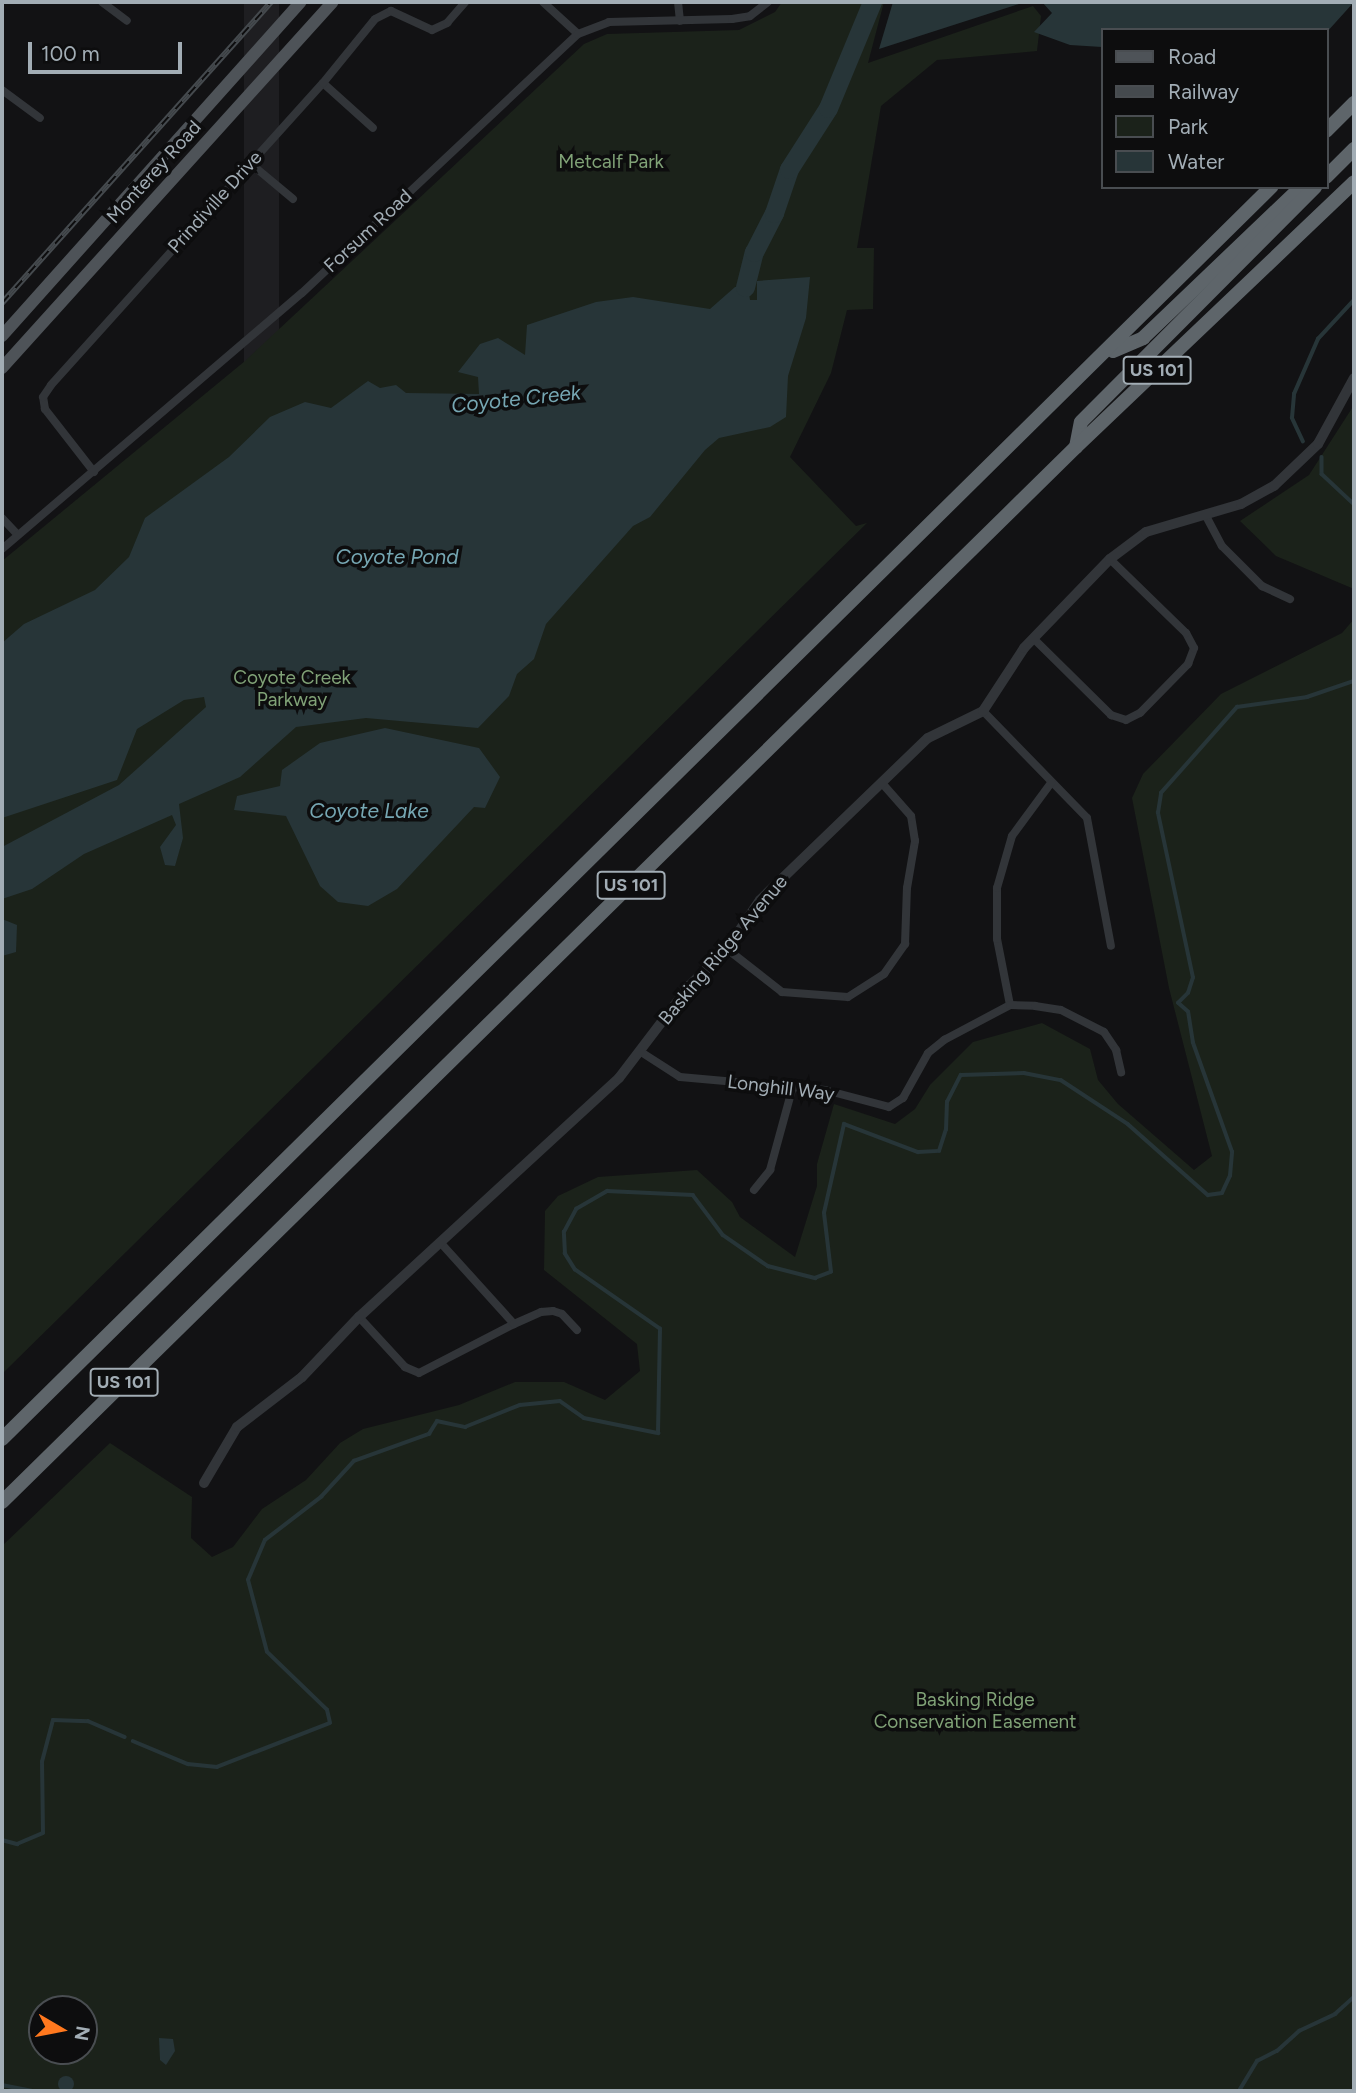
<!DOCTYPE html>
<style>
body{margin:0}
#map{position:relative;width:1356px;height:2093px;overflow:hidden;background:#121214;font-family:Figtree,sans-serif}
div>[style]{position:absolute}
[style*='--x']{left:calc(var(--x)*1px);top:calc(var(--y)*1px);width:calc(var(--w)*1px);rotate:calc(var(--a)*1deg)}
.built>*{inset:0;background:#1e1e21;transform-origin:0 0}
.green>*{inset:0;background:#1b221a}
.water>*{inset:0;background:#273538}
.round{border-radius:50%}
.stream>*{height:3.5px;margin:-1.75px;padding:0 1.75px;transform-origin:1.75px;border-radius:1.75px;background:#273538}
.river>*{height:19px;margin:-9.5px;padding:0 9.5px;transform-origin:9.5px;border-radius:9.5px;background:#273538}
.minor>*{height:8px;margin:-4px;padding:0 4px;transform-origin:4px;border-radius:4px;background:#323539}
.tertiary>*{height:10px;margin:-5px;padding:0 5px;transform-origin:5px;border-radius:5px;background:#323539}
.primary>*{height:12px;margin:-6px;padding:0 6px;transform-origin:6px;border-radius:6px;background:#4e5358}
.motorway>*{height:14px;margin:-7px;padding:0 7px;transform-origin:7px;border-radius:7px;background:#5e656a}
.rail>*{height:6px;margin-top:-3px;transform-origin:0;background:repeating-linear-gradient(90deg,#0d0d0e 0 10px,#454a4e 0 20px);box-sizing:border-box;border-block:2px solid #454a4e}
span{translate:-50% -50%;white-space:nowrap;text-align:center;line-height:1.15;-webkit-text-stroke:7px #0d0d0e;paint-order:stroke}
.shield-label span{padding:2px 5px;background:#0d0d0e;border:2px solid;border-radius:5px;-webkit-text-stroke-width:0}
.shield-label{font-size:18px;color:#a2adb5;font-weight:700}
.park-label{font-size:19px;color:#80a277}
.street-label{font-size:19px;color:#a2adb5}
.water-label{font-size:21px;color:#76a7b3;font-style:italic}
.frame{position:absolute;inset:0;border:4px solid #a2adb5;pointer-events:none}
.legend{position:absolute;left:1101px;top:28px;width:228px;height:161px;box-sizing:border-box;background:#0d0d0e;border:2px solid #494d51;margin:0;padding:9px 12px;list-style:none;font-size:21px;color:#a2adb5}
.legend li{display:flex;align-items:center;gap:14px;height:35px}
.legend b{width:35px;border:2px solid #494d51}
.north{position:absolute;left:28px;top:1995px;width:70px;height:70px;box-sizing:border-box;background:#0d0d0e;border:2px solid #494d51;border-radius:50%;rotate:100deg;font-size:19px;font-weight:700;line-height:28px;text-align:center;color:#a2adb5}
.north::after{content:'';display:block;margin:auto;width:24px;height:32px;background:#ff781e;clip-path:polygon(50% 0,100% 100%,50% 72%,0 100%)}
.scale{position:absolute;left:28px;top:42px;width:154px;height:32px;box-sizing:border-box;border:4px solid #a2adb5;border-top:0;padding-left:9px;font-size:21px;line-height:24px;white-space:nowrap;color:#a2adb5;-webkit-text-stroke:5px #0d0d0e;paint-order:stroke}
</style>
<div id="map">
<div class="built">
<div style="left:244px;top:2px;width:35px;height:363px"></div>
</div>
<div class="green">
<div style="clip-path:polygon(782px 2px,884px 2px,868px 63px,1033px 6px,1041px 16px,1037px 51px,937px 60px,881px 106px,857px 248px,874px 248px,873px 309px,847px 310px,831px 373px,790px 457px,856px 526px,867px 523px,2px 1374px,2px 561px,245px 361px,584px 44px,607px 34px,739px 30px,775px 12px)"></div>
<div style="clip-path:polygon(1354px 405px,1354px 589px,1276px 556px,1240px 521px,1309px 475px)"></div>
<div style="clip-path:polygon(evenodd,1354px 619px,1354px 2091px,2px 2091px,2px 1546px,110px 1443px,192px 1497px,191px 1538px,212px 1557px,233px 1547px,262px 1509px,306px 1480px,340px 1443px,363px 1429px,459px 1405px,515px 1382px,564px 1382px,605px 1400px,640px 1371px,637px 1344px,544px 1270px,545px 1211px,558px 1196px,598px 1177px,697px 1170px,732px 1202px,740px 1217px,795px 1257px,817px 1186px,817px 1164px,834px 1104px,895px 1124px,915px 1109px,930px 1085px,973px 1042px,1042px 1023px,1090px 1049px,1098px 1080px,1118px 1104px,1194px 1170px,1212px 1156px,1169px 988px,1132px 798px,1143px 774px,1221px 694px,1342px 633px,1354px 619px,42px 2009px,84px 2009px,84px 2051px,42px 2051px,42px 2009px)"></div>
</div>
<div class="water">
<div style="clip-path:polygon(893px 2px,1025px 2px,879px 49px)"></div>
<div style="clip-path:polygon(1042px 2px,1354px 2px,1326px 33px,1102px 30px,1102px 47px,1070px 45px,1034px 32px,1052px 13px)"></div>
<div style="clip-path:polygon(810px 277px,806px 318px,788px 376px,786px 417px,770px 427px,719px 438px,705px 450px,650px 517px,633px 526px,546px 624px,534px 659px,517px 674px,509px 696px,478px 728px,366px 718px,296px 727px,240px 777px,179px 804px,183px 838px,175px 866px,165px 865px,160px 847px,176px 825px,172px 815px,84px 854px,32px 889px,2px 899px,2px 847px,119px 785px,206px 707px,204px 697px,184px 700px,137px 729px,117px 780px,2px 818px,2px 643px,24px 624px,95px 590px,129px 557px,145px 518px,229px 457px,270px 417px,305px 402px,331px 408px,368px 381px,380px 388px,396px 385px,406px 393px,479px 394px,478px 377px,458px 372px,480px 344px,498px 338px,525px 355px,527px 325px,596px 302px,633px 297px,710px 309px,735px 287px,748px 286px,750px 300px,757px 300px,757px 281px)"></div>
<div style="clip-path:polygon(385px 728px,479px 748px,500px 777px,485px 808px,474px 807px,397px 889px,368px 906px,338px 902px,320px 886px,286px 816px,234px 810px,237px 796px,280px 786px,282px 770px,320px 743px)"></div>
<div style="clip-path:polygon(2px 919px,17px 925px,16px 952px,2px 956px)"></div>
<div style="clip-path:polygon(159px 2038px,173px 2039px,175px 2051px,166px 2065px,160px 2060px)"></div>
<div class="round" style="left:58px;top:2076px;width:16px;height:16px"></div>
</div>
<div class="stream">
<div style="--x:1303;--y:442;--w:26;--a:-115"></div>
<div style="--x:1292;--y:418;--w:24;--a:-85"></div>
<div style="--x:1294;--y:394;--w:60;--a:-66.4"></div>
<div style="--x:1318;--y:339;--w:53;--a:-47.3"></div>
<div style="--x:1322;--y:457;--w:17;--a:90"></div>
<div style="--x:1322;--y:474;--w:44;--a:43.2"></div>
<div style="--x:133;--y:1741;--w:60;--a:22.7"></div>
<div style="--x:188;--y:1764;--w:29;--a:6"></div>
<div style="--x:217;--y:1767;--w:121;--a:-21.3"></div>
<div style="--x:330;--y:1723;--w:13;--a:-103"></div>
<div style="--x:327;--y:1710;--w:83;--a:-136"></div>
<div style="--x:267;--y:1652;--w:74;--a:-104.8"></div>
<div style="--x:248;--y:1580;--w:43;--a:-67"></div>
<div style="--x:265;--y:1540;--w:71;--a:-37.5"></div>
<div style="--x:321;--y:1497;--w:49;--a:-47.5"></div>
<div style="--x:354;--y:1461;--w:80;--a:-19.8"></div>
<div style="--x:429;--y:1434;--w:15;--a:-58"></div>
<div style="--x:437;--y:1421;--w:29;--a:12"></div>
<div style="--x:465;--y:1427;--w:59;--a:-21.8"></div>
<div style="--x:520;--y:1405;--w:40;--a:-5.7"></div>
<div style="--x:560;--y:1401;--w:29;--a:35"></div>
<div style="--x:584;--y:1418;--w:76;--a:11.5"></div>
<div style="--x:658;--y:1433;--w:104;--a:-88.9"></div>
<div style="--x:660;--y:1329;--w:103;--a:-145.2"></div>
<div style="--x:575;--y:1270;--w:19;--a:-122"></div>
<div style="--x:565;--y:1254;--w:22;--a:-93"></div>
<div style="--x:564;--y:1232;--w:26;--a:-62"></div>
<div style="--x:576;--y:1209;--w:36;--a:-30"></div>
<div style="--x:607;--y:1191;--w:86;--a:2.7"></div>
<div style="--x:693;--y:1195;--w:50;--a:53.1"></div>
<div style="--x:723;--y:1235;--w:55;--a:34.6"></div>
<div style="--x:768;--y:1266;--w:49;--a:14.3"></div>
<div style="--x:815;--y:1278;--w:17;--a:-21"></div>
<div style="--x:831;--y:1272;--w:59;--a:-96.8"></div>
<div style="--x:824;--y:1213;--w:91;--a:-77.3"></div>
<div style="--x:844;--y:1124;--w:79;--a:20.7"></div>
<div style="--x:918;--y:1152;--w:21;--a:-3"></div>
<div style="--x:939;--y:1151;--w:22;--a:-72"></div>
<div style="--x:946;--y:1130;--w:28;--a:-88"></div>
<div style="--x:947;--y:1102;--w:30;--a:-63"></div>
<div style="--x:961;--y:1075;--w:63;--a:-1.8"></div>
<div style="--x:1024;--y:1073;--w:38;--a:11"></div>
<div style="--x:1061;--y:1080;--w:80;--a:33.3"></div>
<div style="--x:1128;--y:1124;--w:107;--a:41.6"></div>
<div style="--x:1208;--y:1195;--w:14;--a:-8"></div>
<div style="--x:1222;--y:1193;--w:19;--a:-65"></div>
<div style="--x:1230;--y:1176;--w:24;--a:-85"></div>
<div style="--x:1232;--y:1152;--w:116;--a:-109.7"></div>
<div style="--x:1193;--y:1043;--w:31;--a:-99"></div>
<div style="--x:1188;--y:1012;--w:13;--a:-138"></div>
<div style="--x:1178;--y:1003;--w:14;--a:-45"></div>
<div style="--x:1188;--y:993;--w:16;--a:-72"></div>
<div style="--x:1193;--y:978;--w:169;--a:-102"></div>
<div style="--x:1158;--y:813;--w:20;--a:-81"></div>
<div style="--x:1161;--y:793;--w:115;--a:-48.5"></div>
<div style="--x:1237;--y:707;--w:71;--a:-8.1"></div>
<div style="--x:1307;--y:697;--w:50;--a:-18.8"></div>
<div style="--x:2;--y:1840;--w:16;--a:15"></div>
<div style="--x:17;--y:1844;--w:28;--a:-23"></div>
<div style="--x:43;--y:1833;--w:71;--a:-90.8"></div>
<div style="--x:42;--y:1762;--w:43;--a:-75.3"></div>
<div style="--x:53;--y:1720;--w:35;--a:2"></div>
<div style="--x:88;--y:1721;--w:40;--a:23.4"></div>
<div style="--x:2;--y:2085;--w:32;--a:11"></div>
<div style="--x:1239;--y:2091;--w:35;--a:-59"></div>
<div style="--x:1257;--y:2061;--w:22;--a:-27"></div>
<div style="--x:1277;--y:2051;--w:30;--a:-42"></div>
<div style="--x:1299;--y:2031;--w:40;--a:-25"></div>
<div style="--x:1335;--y:2014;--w:25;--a:-42"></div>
</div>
<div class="river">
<div style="--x:745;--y:287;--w:36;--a:-76"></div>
<div style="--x:754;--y:252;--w:44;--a:-62.9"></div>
<div style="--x:774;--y:213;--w:46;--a:-71.2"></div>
<div style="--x:789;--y:169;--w:72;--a:-57.4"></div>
<div style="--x:828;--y:108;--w:115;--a:-67.5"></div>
</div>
<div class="minor">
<div style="--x:102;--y:2;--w:31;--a:37"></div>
<div style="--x:543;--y:2;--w:47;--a:42.4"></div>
<div style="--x:678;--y:2;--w:19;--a:84"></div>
<div style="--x:323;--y:83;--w:67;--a:42"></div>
<div style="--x:2;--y:90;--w:47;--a:36.4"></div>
<div style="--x:250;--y:163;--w:56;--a:39.9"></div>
<div style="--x:94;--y:472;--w:80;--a:-127.9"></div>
<div style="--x:45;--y:409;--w:12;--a:-99"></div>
<div style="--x:43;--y:397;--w:14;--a:-56"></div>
<div style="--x:51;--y:385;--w:406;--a:-48"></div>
<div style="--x:323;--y:83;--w:82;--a:-50.9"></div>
<div style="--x:375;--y:19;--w:18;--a:-27"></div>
<div style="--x:391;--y:11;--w:45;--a:24.9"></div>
<div style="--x:432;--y:30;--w:17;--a:-25"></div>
<div style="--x:447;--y:23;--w:28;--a:-49"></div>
<div style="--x:1206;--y:516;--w:34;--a:62"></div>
<div style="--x:1222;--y:546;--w:57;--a:45"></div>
<div style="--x:1262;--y:586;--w:31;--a:25"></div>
<div style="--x:2;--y:518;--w:23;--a:47"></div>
<div style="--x:2;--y:549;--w:394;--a:-40.5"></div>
<div style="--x:302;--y:293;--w:378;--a:-43.2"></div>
<div style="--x:578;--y:34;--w:33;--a:-21"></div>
<div style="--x:609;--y:22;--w:123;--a:-1.4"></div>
<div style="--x:732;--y:19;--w:18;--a:-9"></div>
<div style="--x:750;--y:16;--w:23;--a:-38"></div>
<div style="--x:1033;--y:638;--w:110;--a:44.6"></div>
<div style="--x:1111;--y:715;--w:16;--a:18"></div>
<div style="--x:1126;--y:720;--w:16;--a:-27"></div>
<div style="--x:1140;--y:713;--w:69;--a:-45.6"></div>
<div style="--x:1188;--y:664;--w:17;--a:-69"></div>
<div style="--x:1194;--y:648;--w:17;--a:-118"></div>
<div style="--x:1186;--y:633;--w:106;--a:-135.8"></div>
<div style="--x:983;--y:711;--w:149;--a:45.8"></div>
<div style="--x:1087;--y:818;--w:130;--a:79.4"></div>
<div style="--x:727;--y:949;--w:70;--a:38"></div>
<div style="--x:782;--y:992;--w:66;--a:4.3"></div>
<div style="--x:848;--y:997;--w:43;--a:-32.6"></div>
<div style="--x:884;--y:974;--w:37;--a:-55"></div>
<div style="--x:905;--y:944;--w:56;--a:-88"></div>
<div style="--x:907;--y:888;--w:48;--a:-80.3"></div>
<div style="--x:915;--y:841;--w:25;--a:-99"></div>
<div style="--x:911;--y:816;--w:45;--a:-131.4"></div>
<div style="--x:1010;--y:1005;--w:67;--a:-101.1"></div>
<div style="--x:997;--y:939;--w:51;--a:-90"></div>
<div style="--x:997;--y:888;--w:54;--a:-73.9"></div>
<div style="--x:1012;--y:836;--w:66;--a:-53.7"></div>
<div style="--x:641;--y:1052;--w:46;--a:32.7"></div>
<div style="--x:680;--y:1077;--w:146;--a:5.1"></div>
<div style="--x:825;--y:1090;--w:66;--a:14.9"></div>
<div style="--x:889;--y:1107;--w:17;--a:-33"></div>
<div style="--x:903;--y:1098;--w:51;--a:-60.9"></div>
<div style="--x:928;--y:1053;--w:21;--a:-39"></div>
<div style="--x:944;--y:1040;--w:75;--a:-27.9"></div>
<div style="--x:1010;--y:1005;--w:25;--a:2"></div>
<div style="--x:1035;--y:1006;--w:26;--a:9"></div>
<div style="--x:1061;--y:1010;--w:48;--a:27.1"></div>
<div style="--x:1104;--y:1032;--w:22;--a:56"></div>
<div style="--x:1116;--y:1050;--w:23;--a:77"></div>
<div style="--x:754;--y:1190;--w:26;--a:-51"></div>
<div style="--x:770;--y:1170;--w:87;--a:-74.7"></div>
<div style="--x:359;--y:1317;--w:68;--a:47.4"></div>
<div style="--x:405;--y:1367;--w:15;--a:23"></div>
<div style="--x:419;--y:1373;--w:107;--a:-27.3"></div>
<div style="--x:514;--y:1324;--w:110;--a:-132.1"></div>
<div style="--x:514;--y:1324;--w:30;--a:-24"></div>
<div style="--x:541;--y:1312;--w:12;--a:-5"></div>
<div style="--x:553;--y:1311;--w:9;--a:18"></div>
<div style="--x:562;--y:1314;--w:22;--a:47"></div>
</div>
<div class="tertiary">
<div style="--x:204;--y:1483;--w:65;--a:-59.5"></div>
<div style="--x:237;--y:1427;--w:82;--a:-37.6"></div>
<div style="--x:302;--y:1377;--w:83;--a:-46.5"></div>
<div style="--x:359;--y:1317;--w:353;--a:-42.6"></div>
<div style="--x:619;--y:1078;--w:116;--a:-52.7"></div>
<div style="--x:689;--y:986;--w:53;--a:-44.2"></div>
<div style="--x:727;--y:949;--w:59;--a:-56"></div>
<div style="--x:760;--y:900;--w:233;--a:-44"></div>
<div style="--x:928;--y:738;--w:61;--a:-26.1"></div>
<div style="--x:983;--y:711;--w:75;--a:-56.9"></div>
<div style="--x:1024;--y:648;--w:124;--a:-46"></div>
<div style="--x:1110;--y:559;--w:45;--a:-36.9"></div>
<div style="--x:1146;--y:532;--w:99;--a:-16.4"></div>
<div style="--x:1241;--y:504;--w:38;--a:-29"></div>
<div style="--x:1274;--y:486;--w:61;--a:-43.7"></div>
<div style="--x:1318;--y:444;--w:75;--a:-61.4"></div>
</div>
<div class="primary">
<div style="--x:2;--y:336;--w:448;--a:-48.2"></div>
<div style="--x:2;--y:368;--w:493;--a:-47.9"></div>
</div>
<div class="motorway">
<div style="--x:1326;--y:131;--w:40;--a:-45"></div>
<div style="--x:1326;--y:177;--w:40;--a:-45"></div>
<div style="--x:1113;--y:351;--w:33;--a:-23"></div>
<div style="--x:1143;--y:338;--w:219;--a:-43.7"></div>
<div style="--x:1076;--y:447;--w:25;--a:-79"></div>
<div style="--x:1081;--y:422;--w:332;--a:-45.1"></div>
<div style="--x:2;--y:1439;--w:1783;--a:-44.61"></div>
<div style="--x:2;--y:1502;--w:1505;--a:-44.49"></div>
<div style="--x:1076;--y:447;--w:384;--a:-43.6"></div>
</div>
<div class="rail">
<div style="--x:2;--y:303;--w:404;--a:-48.2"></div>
</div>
<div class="shield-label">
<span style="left:1157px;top:370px">US 101</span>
<span style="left:631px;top:885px">US 101</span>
<span style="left:124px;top:1382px">US 101</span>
</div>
<div class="park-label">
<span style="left:611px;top:162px">Metcalf Park</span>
<span style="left:292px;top:689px">Coyote Creek<br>Parkway</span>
<span style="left:975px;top:1711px">Basking Ridge<br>Conservation Easement</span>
</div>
<div class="street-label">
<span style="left:154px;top:172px;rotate:-48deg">Monterey Road</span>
<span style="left:215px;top:202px;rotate:-48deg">Prindiville Drive</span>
<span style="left:368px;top:231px;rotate:-43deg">Forsum Road</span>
<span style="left:723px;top:950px;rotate:-50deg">Basking Ridge Avenue</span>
<span style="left:781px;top:1088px;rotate:7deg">Longhill Way</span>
</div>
<div class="water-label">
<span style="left:516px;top:399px;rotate:-6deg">Coyote Creek</span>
<span style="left:397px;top:557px">Coyote Pond</span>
<span style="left:369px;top:811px">Coyote Lake</span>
</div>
<div class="frame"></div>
<ul class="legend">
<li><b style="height:9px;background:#4e5358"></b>Road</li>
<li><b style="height:9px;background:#454a4e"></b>Railway</li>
<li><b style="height:19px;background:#1b221a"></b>Park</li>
<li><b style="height:19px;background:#273538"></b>Water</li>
</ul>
<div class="north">N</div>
<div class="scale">100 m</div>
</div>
